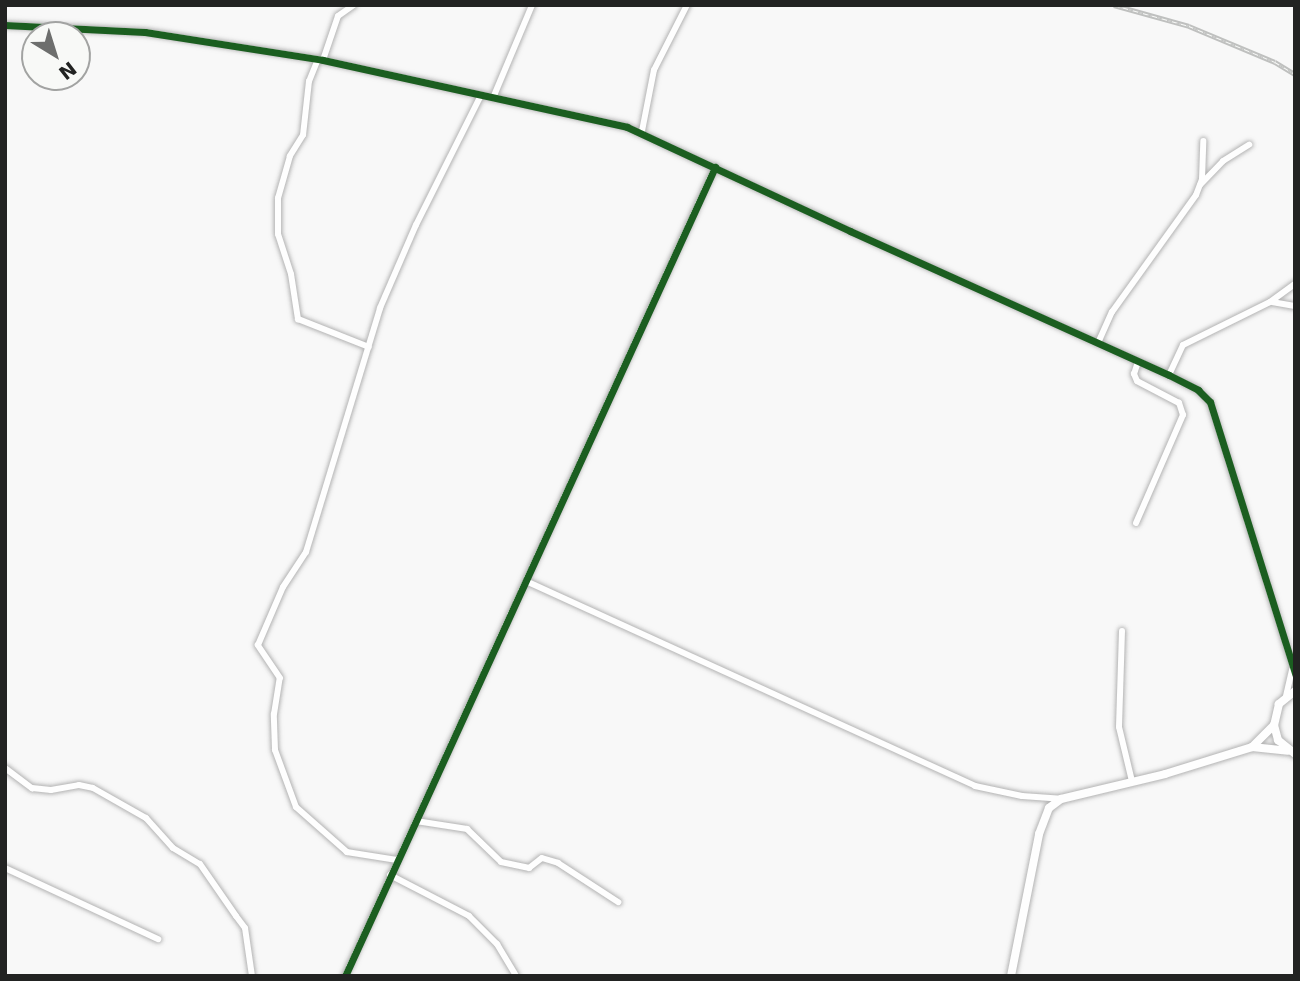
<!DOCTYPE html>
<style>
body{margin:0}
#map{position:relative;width:1300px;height:981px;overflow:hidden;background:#f8f8f8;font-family:"DejaVu Sans",sans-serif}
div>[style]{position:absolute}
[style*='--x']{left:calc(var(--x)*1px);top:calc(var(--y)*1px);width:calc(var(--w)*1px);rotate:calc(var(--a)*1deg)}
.roads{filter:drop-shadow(0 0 2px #b3b3b3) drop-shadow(0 0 2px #b3b3b3)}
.minor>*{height:6px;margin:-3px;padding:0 3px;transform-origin:3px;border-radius:3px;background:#fefefe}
.tertiary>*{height:8px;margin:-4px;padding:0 4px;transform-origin:4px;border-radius:4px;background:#fefefe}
.rail>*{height:4.5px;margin-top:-2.25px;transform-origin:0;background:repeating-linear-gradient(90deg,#f8f9f7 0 5px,#bfc0bf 0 10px);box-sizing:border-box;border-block:2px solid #bfc0bf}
.cycleway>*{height:7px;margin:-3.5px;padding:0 3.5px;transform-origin:3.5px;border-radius:3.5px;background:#1b5e20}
span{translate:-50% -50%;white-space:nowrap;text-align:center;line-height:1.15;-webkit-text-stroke:7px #f8f9f7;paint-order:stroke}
.frame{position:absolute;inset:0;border:7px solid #222322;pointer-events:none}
.north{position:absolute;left:21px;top:21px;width:70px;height:70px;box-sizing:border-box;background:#f8f9f7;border:2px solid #a2a3a2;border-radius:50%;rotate:142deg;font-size:19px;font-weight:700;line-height:28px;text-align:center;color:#222322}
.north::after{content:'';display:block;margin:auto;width:24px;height:32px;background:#6d6e6d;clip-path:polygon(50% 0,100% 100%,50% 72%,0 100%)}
</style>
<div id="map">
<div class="roads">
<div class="minor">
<div style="--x:5;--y:25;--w:140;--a:2.9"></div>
<div style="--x:145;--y:32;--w:180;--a:8.9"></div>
<div style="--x:323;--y:60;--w:311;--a:12.4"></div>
<div style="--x:627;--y:127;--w:246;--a:25"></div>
<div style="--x:850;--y:231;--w:350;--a:24.3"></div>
<div style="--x:1169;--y:375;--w:33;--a:27"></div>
<div style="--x:1198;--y:390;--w:17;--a:45"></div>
<div style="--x:1210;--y:402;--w:285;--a:72.6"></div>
<div style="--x:318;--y:59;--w:24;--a:112"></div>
<div style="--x:309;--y:81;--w:54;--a:96.3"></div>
<div style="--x:303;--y:135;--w:25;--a:122"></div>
<div style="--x:290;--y:156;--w:44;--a:105.9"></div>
<div style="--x:278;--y:198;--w:36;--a:90"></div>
<div style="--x:278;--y:234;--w:42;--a:72"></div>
<div style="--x:291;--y:274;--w:46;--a:81.2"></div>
<div style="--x:298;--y:319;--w:76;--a:21.5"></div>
<div style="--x:323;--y:60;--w:46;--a:-71.2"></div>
<div style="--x:338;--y:16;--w:19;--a:-35"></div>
<div style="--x:493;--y:98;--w:101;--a:-67.2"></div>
<div style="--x:642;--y:131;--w:62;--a:-78.9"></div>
<div style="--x:654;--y:70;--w:73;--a:-63.1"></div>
<div style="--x:1200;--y:185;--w:33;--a:-46"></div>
<div style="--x:1223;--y:161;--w:31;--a:-32"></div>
<div style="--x:1272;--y:302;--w:23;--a:10"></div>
<div style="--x:1098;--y:343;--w:34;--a:-66"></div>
<div style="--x:1112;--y:312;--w:144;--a:-54.3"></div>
<div style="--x:1196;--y:195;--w:17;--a:-69"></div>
<div style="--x:1202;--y:179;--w:38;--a:-88"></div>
<div style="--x:1169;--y:375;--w:33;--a:-65"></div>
<div style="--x:1183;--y:345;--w:97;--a:-26.3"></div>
<div style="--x:1270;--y:302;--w:31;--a:-36"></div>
<div style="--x:1136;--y:523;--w:118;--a:-66.5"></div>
<div style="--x:1183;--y:415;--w:13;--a:-108"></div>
<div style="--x:1179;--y:403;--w:47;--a:-152.4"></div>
<div style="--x:1137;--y:381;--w:8;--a:-113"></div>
<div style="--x:1134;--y:374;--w:13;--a:-72"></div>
<div style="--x:528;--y:582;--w:491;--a:24.5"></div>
<div style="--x:975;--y:786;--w:48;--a:12"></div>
<div style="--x:1022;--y:796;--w:39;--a:4"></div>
<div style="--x:1122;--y:631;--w:96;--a:91.8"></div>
<div style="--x:1119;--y:727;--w:56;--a:76.5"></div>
<div style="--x:1286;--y:696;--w:27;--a:-77"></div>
<div style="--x:5;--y:768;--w:34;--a:37"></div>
<div style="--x:32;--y:788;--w:19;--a:6"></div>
<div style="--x:51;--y:790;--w:28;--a:-10"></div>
<div style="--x:79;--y:785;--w:14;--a:12"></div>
<div style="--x:93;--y:788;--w:61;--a:29.5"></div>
<div style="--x:146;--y:818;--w:40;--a:48"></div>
<div style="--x:173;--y:848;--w:31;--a:31"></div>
<div style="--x:200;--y:864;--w:63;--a:55.3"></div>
<div style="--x:236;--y:916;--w:15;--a:53"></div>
<div style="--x:245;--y:928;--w:49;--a:81.7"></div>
<div style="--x:416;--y:821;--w:52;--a:8.9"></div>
<div style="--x:467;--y:829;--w:47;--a:44.1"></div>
<div style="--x:501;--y:862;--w:29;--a:12"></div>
<div style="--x:529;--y:868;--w:16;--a:-38"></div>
<div style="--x:542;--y:858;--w:17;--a:17"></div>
<div style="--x:558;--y:863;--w:72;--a:33"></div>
<div style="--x:397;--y:860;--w:51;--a:-170.9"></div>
<div style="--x:347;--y:852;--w:68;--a:-138.6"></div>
<div style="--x:296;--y:807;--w:61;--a:-110.2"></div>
<div style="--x:275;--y:750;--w:36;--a:-92"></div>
<div style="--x:274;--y:714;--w:36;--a:-81"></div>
<div style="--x:280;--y:678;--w:40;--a:-124"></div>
<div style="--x:258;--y:645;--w:63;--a:-66.7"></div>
<div style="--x:283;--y:587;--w:42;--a:-56.7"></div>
<div style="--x:306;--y:552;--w:255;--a:-73.1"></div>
<div style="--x:380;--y:308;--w:90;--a:-66.6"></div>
<div style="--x:416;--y:225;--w:145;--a:-63.4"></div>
<div style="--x:5;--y:868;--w:169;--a:24.9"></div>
<div style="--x:390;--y:875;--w:89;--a:27.4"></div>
<div style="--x:469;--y:916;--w:40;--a:45"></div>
<div style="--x:497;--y:944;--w:37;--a:59"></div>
<div style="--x:345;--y:976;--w:890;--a:-65.42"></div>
</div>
<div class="tertiary">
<div style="--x:1295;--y:691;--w:21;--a:141"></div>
<div style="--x:1279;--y:704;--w:22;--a:103"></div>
<div style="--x:1274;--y:725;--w:16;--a:75"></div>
<div style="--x:1278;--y:740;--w:22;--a:39"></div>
<div style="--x:1252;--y:747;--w:36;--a:6"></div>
<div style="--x:1011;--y:976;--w:145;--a:-78.8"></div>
<div style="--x:1039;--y:834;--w:28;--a:-69"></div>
<div style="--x:1049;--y:808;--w:15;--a:-37"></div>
<div style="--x:1061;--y:799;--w:107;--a:-13.5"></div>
<div style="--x:1165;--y:774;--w:91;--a:-17.2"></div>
<div style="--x:1252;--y:747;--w:31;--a:-45"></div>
</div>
</div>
<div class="rail">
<div style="--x:1114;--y:5;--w:78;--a:15.6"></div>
<div style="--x:1189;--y:26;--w:93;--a:22.7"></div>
<div style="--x:1275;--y:62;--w:23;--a:31"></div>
</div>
<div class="cycleway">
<div style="--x:5;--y:25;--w:140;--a:2.9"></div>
<div style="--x:145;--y:32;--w:180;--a:8.9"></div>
<div style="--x:323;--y:60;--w:311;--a:12.4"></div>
<div style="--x:627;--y:127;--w:246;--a:25"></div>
<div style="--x:850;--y:231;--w:350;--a:24.3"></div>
<div style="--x:1169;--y:375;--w:33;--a:27"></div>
<div style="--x:1198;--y:390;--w:17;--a:45"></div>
<div style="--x:1210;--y:402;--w:285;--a:72.6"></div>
<div style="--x:345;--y:976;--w:890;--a:-65.42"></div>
</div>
<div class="frame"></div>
<div class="north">N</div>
</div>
